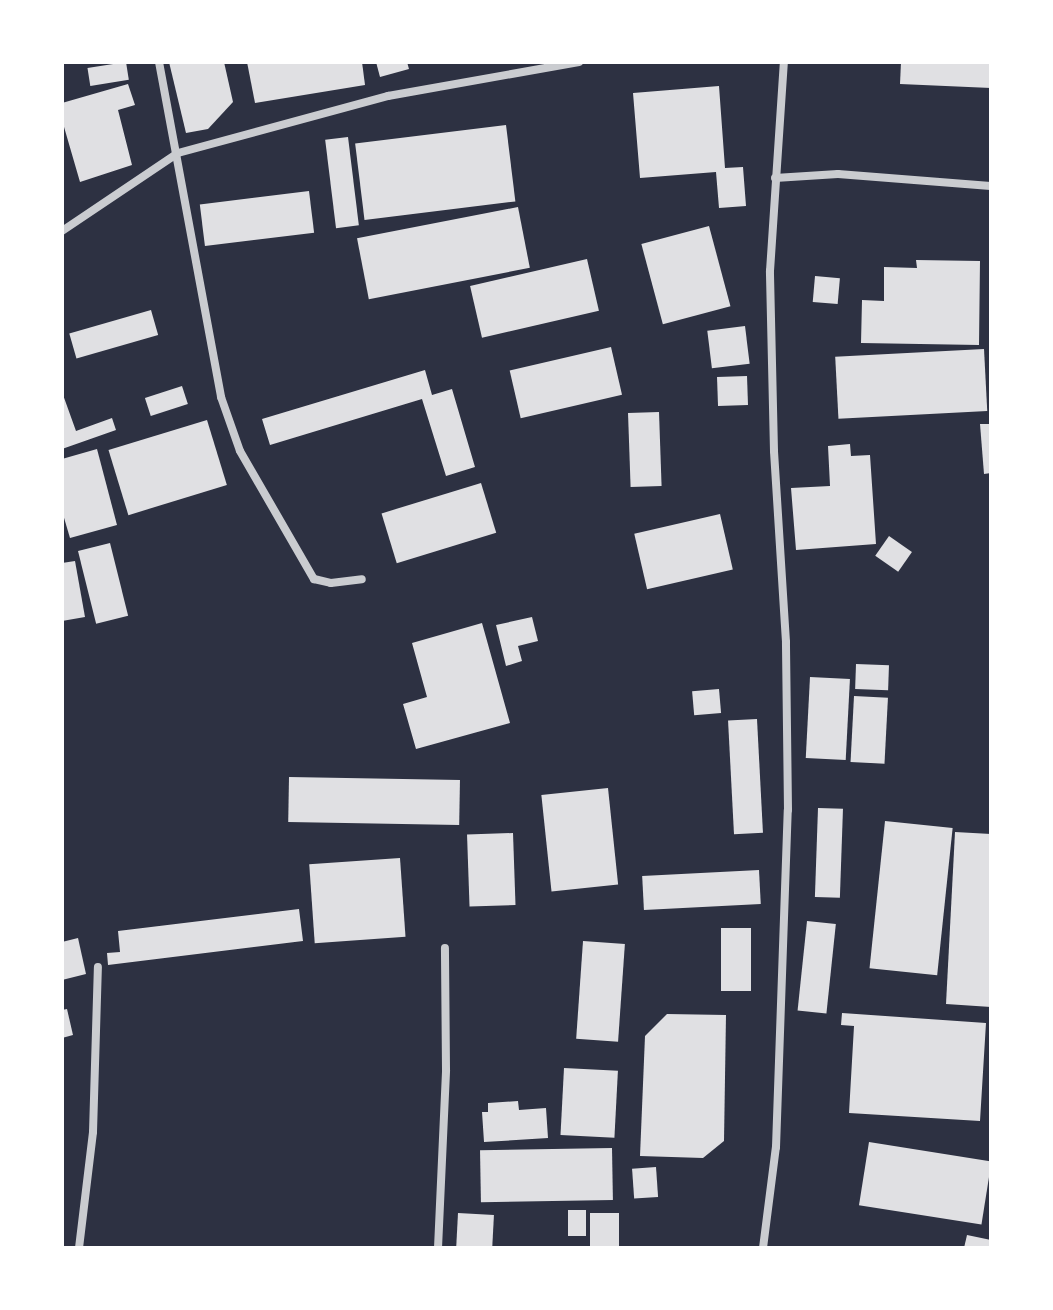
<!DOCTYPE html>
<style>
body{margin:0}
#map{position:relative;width:1053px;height:1310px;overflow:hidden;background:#2d3142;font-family:Montserrat,sans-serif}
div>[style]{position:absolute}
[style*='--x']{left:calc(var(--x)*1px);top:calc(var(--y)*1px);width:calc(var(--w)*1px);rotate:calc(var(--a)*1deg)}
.building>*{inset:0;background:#e0e0e3;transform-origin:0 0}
.minor>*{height:8px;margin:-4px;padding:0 4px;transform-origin:4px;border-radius:4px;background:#caccd0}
span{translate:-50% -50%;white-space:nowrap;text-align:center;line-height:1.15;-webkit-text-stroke:7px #fff;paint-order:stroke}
.frame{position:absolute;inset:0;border:64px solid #fff;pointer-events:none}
</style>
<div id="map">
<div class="building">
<div style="left:126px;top:62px;width:18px;height:39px;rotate:81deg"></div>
<div style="clip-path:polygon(169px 62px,224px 62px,233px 102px,208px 129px,186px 133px)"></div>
<div style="clip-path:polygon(247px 62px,362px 62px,365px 85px,255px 103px)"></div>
<div style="clip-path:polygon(376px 62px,407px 62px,409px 69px,380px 77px)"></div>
<div style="clip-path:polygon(901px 62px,991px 62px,991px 88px,900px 84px)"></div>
<div style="clip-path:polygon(128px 84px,135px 105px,118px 110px,132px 165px,80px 182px,62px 120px,62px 103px)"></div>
<div style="clip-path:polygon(719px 86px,725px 168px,743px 167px,746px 206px,719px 208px,716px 172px,640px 178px,633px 93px)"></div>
<div style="left:506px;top:125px;width:77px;height:152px;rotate:83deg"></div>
<div style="left:348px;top:137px;width:89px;height:23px;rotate:83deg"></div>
<div style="left:309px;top:191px;width:42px;height:110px;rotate:83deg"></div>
<div style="left:518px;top:207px;width:62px;height:164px;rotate:79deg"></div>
<div style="left:709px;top:226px;width:83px;height:70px;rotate:75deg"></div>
<div style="left:587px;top:259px;width:53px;height:120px;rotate:77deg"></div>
<div style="clip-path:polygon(916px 260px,980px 261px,979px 345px,861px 343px,862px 300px,884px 301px,884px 267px,917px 268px)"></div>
<div style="left:815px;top:276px;width:25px;height:26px;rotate:5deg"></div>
<div style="left:151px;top:310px;width:26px;height:85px;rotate:74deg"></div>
<div style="left:745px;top:326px;width:38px;height:38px;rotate:83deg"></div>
<div style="left:611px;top:347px;width:49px;height:104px;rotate:77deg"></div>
<div style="left:984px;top:349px;width:62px;height:149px;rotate:87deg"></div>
<div style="clip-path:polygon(425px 370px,432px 395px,452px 389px,475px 467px,446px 476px,422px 399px,270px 445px,262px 419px)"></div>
<div style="left:747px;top:376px;width:29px;height:30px;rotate:88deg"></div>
<div style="left:182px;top:386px;width:19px;height:39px;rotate:72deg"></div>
<div style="clip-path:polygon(62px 392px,76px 431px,112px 418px,116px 430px,62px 449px)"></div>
<div style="left:659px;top:412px;width:74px;height:31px;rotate:88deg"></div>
<div style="left:207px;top:420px;width:68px;height:103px;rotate:73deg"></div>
<div style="clip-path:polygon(980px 424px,991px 424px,991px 473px,984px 474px)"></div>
<div style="clip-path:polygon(850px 444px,851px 456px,870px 455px,876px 544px,796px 550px,791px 488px,830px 486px,828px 446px)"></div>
<div style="clip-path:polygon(97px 449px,117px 525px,70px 538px,62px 511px,62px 459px)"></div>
<div style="left:481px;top:483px;width:52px;height:104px;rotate:73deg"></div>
<div style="left:720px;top:514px;width:57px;height:88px;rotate:77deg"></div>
<div style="left:889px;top:536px;width:28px;height:24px;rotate:35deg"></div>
<div style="left:110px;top:543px;width:75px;height:33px;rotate:76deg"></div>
<div style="clip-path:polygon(75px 561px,85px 617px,62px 621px,62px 563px)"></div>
<div style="clip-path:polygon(532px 617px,538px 641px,518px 646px,522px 661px,506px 666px,496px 625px)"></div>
<div style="clip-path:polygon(482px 623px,510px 723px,416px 749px,403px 704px,427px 697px,412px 643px)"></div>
<div style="left:856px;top:664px;width:33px;height:25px;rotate:2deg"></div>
<div style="left:810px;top:677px;width:40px;height:81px;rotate:3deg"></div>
<div style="left:719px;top:689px;width:24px;height:27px;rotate:85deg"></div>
<div style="left:854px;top:696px;width:34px;height:66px;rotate:3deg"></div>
<div style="left:757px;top:719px;width:114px;height:29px;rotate:87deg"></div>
<div style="left:289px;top:777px;width:171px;height:45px;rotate:1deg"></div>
<div style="left:608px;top:788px;width:97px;height:67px;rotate:84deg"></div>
<div style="left:818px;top:808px;width:25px;height:89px;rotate:2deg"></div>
<div style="left:885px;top:821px;width:68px;height:148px;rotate:6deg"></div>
<div style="clip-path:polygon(955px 832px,991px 834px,991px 1007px,946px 1004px)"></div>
<div style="left:513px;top:833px;width:72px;height:46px;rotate:88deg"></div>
<div style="left:400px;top:858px;width:79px;height:91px;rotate:86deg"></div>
<div style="left:759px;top:870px;width:34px;height:117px;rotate:87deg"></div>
<div style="clip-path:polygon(299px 909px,303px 941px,108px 965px,107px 953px,120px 952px,118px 931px)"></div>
<div style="left:807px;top:921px;width:29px;height:90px;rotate:6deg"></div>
<div style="left:721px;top:928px;width:30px;height:63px"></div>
<div style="clip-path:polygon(78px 938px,86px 974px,62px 980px,62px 942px)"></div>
<div style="left:583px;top:941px;width:42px;height:98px;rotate:4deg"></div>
<div style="clip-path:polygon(67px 1009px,73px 1035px,62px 1038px,62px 1010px)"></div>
<div style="clip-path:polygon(842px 1013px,986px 1023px,980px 1121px,849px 1113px,854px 1026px,841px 1025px)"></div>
<div style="clip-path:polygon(667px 1014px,726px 1015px,724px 1141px,703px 1158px,640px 1156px,645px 1036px)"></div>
<div style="left:564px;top:1068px;width:54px;height:67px;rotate:3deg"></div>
<div style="clip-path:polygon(518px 1101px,519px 1110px,546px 1108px,548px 1138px,484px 1142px,482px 1112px,488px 1112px,488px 1103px)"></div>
<div style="left:869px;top:1142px;width:124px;height:64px;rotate:9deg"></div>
<div style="left:612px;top:1148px;width:52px;height:132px;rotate:89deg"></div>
<div style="left:656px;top:1167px;width:30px;height:24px;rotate:86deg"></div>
<div style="left:568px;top:1210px;width:18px;height:26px"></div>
<div style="left:458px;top:1213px;width:36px;height:35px;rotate:3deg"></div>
<div style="left:590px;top:1213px;width:29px;height:35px"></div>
<div style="clip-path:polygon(967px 1235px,991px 1240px,991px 1248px,964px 1248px)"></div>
</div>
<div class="minor">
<div style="--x:159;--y:62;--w:341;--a:79.5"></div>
<div style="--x:221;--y:397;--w:57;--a:70.6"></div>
<div style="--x:240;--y:451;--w:148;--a:60"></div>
<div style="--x:314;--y:579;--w:17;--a:13"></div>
<div style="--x:331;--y:583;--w:31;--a:-7"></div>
<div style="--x:775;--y:178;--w:63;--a:-3.6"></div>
<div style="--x:838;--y:174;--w:153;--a:4.5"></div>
<div style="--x:62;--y:231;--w:140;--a:-33.9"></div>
<div style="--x:178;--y:153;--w:218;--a:-15.2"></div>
<div style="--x:388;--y:96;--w:194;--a:-10.1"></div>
<div style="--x:79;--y:1248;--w:117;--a:-83.1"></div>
<div style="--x:93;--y:1132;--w:165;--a:-88.3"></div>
<div style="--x:438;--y:1248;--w:178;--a:-87.4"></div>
<div style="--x:446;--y:1070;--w:122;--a:-90.5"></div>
<div style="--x:763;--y:1248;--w:102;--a:-82.7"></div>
<div style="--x:776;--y:1147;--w:337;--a:-88"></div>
<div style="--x:788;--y:810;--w:168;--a:-90.7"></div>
<div style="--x:786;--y:642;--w:191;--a:-93.6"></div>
<div style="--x:774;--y:451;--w:180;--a:-91.3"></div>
<div style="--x:770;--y:271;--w:209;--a:-86.2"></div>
</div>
<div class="frame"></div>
</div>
